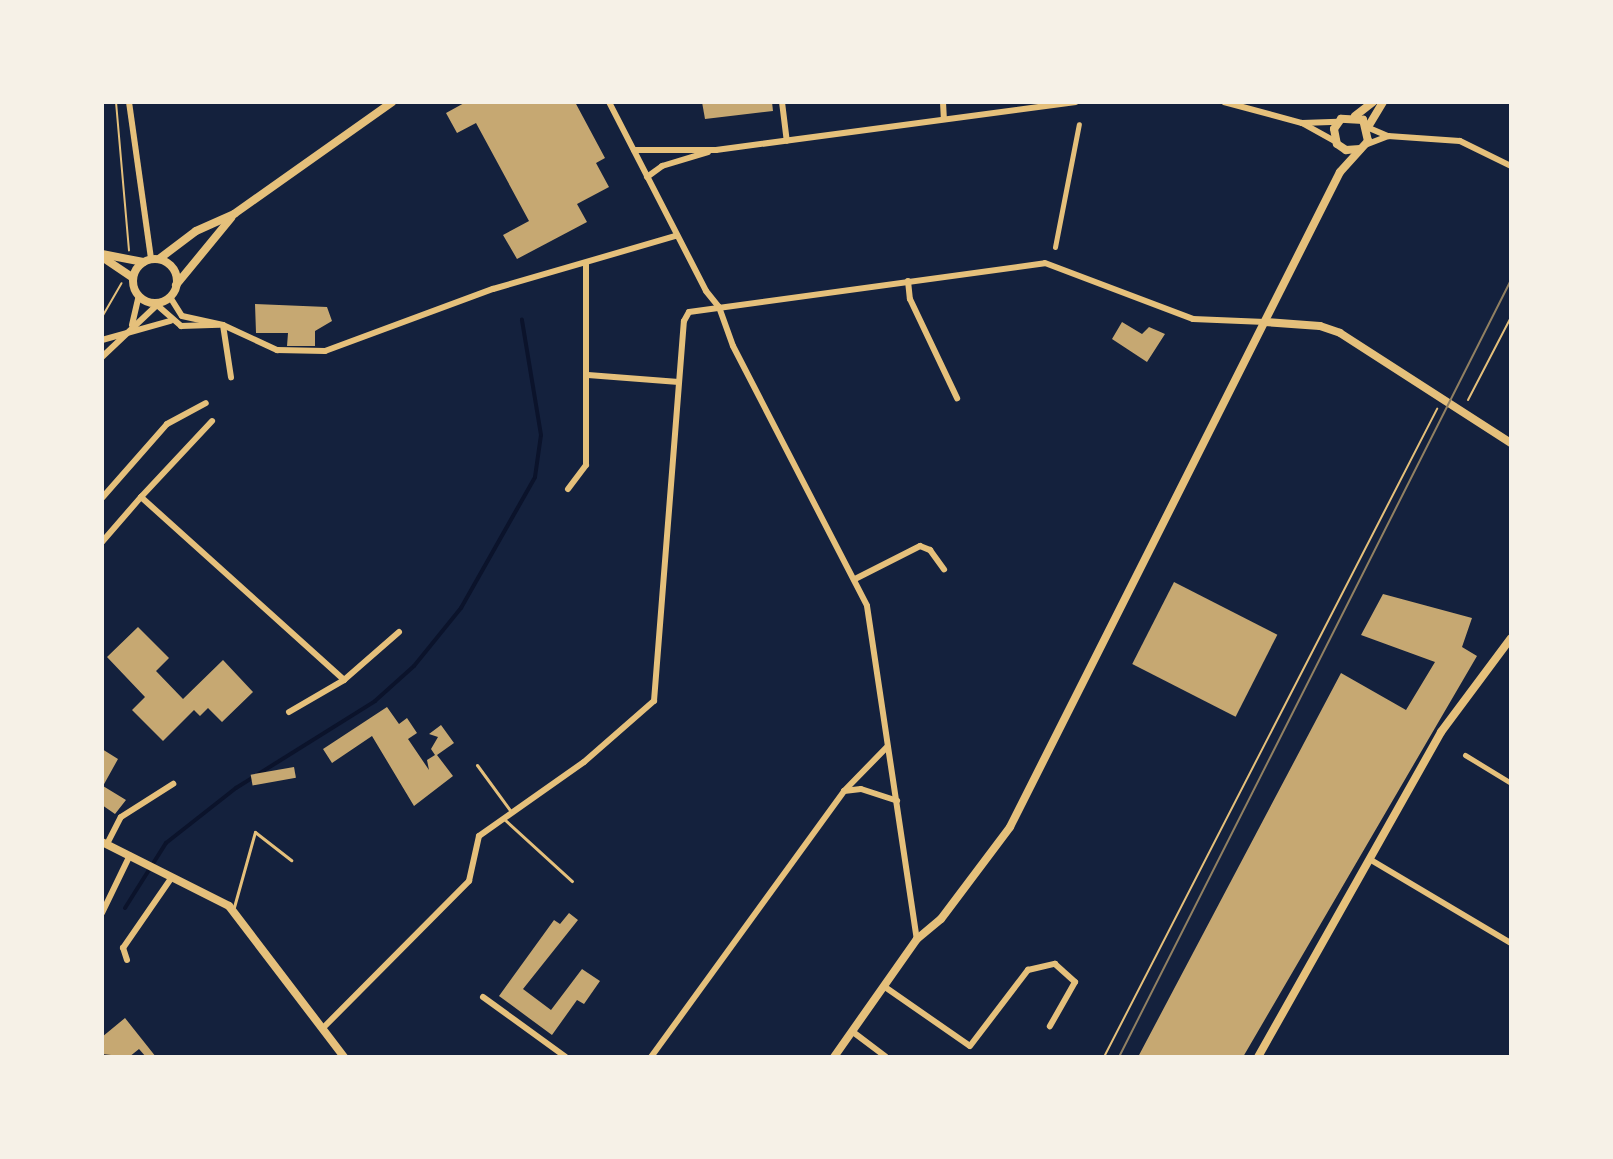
<!DOCTYPE html>
<style>
body{margin:0}
#map{position:relative;width:1613px;height:1159px;overflow:hidden;background:#14213d;font-family:"Exo 2",sans-serif}
div>[style]{position:absolute}
[style*='--x']{left:calc(var(--x)*1px);top:calc(var(--y)*1px);width:calc(var(--w)*1px);rotate:calc(var(--a)*1deg)}
.stream>*{height:4px;margin:-2px;padding:0 2px;transform-origin:2px;border-radius:2px;background:#0b132b}
.building>*{inset:0;background:#c6a872;transform-origin:0 0}
.path>*{height:2px;margin:-1px;padding:0 1px;transform-origin:1px;border-radius:1px;background:#e5c07b}
.service>*{height:3px;margin:-1.5px;padding:0 1.5px;transform-origin:1.5px;border-radius:1.5px;background:#e5c07b}
.pedestrian>*{height:5px;margin:-2.5px;padding:0 2.5px;transform-origin:2.5px;border-radius:2.5px;background:#e5c07b}
.minor>*{height:6px;margin:-3px;padding:0 3px;transform-origin:3px;border-radius:3px;background:#e5c07b}
.tertiary>*{height:8px;margin:-4px;padding:0 4px;transform-origin:4px;border-radius:4px;background:#e5c07b}
.tertiary>.ring{margin:-4px;padding:0;box-sizing:content-box;background:none;border:8px solid #e5c07b;border-radius:50%}
.tram>*{height:2px;margin:-1px;padding:0 1px;transform-origin:1px;border-radius:1px;background:#918062}
span{translate:-50% -50%;white-space:nowrap;text-align:center;line-height:1.15;-webkit-text-stroke:6px #f6f1e7;paint-order:stroke}
.frame{position:absolute;inset:0;border:104px solid #f6f1e7;pointer-events:none}
</style>
<div id="map">
<div class="stream">
<div style="--x:125;--y:908;--w:77;--a:-57.8"></div>
<div style="--x:166;--y:843;--w:89;--a:-38.2"></div>
<div style="--x:236;--y:788;--w:164;--a:-32"></div>
<div style="--x:375;--y:701;--w:52;--a:-41.9"></div>
<div style="--x:414;--y:666;--w:75;--a:-51"></div>
<div style="--x:461;--y:608;--w:150;--a:-60.5"></div>
<div style="--x:535;--y:477;--w:42;--a:-81.9"></div>
<div style="--x:541;--y:435;--w:117;--a:-99.4"></div>
</div>
<div class="building">
<div style="clip-path:polygon(466px 102px,575px 102px,605px 158px,596px 163px,609px 187px,577px 204px,587px 222px,517px 259px,503px 235px,529px 221px,476px 123px,457px 133px,446px 113px)"></div>
<div style="clip-path:polygon(702px 102px,772px 102px,773px 111px,705px 119px)"></div>
<div style="clip-path:polygon(255px 304px,327px 307px,332px 321px,315px 331px,315px 346px,287px 346px,288px 333px,256px 333px)"></div>
<div style="clip-path:polygon(1122px 322px,1142px 334px,1149px 327px,1165px 334px,1147px 362px,1112px 339px)"></div>
<div style="left:1174px;top:582px;width:116px;height:92px;rotate:27deg"></div>
<div style="clip-path:polygon(1383px 594px,1472px 618px,1462px 647px,1477px 656px,1243px 1057px,1138px 1057px,1341px 673px,1406px 710px,1435px 662px,1361px 635px)"></div>
<div style="clip-path:polygon(138px 627px,169px 658px,156px 671px,183px 699px,223px 660px,253px 692px,222px 722px,208px 708px,200px 716px,194px 710px,163px 741px,132px 710px,145px 697px,107px 657px)"></div>
<div style="clip-path:polygon(387px 707px,399px 724px,407px 718px,417px 733px,408px 739px,429px 770px,427px 760px,435px 755px,431px 749px,438px 737px,429px 734px,441px 725px,454px 743px,437px 755px,453px 776px,414px 806px,372px 736px,332px 763px,323px 749px)"></div>
<div style="clip-path:polygon(102px 749px,118px 759px,103px 786px,126px 800px,115px 814px,102px 805px)"></div>
<div style="left:294px;top:767px;width:11px;height:44px;rotate:80deg"></div>
<div style="clip-path:polygon(569px 913px,578px 920px,523px 989px,551px 1010px,582px 969px,600px 981px,584px 1004px,577px 1000px,552px 1035px,499px 996px,554px 920px,560px 924px)"></div>
<div style="clip-path:polygon(125px 1018px,156px 1057px,146px 1057px,139px 1049px,129px 1057px,102px 1054px,102px 1037px)"></div>
</div>
<div class="path">
<div style="--x:116;--y:102;--w:149;--a:85"></div>
<div style="--x:102;--y:317;--w:39;--a:-60"></div>
<div style="--x:1468;--y:400;--w:93;--a:-62.6"></div>
<div style="--x:1104;--y:1057;--w:729;--a:-62.8"></div>
</div>
<div class="service">
<div style="--x:477;--y:765;--w:59;--a:53.9"></div>
<div style="--x:504;--y:819;--w:92;--a:42.4"></div>
<div style="--x:234;--y:907;--w:78;--a:-74.4"></div>
<div style="--x:255;--y:832;--w:46;--a:37.9"></div>
</div>
<div class="pedestrian">
<div style="--x:1055;--y:247;--w:125;--a:-79"></div>
<div style="--x:1465;--y:755;--w:54;--a:31.3"></div>
</div>
<div class="minor">
<div style="--x:129;--y:102;--w:158;--a:82"></div>
<div style="--x:609;--y:102;--w:212;--a:62.8"></div>
<div style="--x:706;--y:291;--w:21;--a:51"></div>
<div style="--x:719;--y:307;--w:41;--a:70.3"></div>
<div style="--x:733;--y:346;--w:292;--a:62.7"></div>
<div style="--x:867;--y:606;--w:337;--a:81.5"></div>
<div style="--x:782;--y:102;--w:39;--a:83"></div>
<div style="--x:943;--y:102;--w:17;--a:87"></div>
<div style="--x:1224;--y:102;--w:81;--a:15.1"></div>
<div style="--x:1302;--y:123;--w:39;--a:29"></div>
<div style="--x:1302;--y:123;--w:36;--a:-2"></div>
<div style="--x:1369;--y:128;--w:21;--a:23"></div>
<div style="--x:1388;--y:136;--w:72;--a:4"></div>
<div style="--x:1460;--y:141;--w:57;--a:26.1"></div>
<div style="--x:1365;--y:145;--w:25;--a:-21"></div>
<div style="--x:634;--y:150;--w:82;--a:0"></div>
<div style="--x:716;--y:150;--w:363;--a:-7.6"></div>
<div style="--x:647;--y:177;--w:19;--a:-36"></div>
<div style="--x:662;--y:166;--w:48;--a:-16.9"></div>
<div style="--x:908;--y:281;--w:18;--a:84"></div>
<div style="--x:910;--y:299;--w:110;--a:64.6"></div>
<div style="--x:170;--y:297;--w:22;--a:58"></div>
<div style="--x:182;--y:316;--w:42;--a:12.4"></div>
<div style="--x:223;--y:325;--w:60;--a:24.8"></div>
<div style="--x:277;--y:350;--w:48;--a:1.2"></div>
<div style="--x:325;--y:351;--w:179;--a:-20.3"></div>
<div style="--x:493;--y:289;--w:191;--a:-16.2"></div>
<div style="--x:132;--y:325;--w:28;--a:-77"></div>
<div style="--x:223;--y:325;--w:53;--a:81.3"></div>
<div style="--x:102;--y:340;--w:71;--a:-15.6"></div>
<div style="--x:102;--y:357;--w:76;--a:-43.4"></div>
<div style="--x:157;--y:305;--w:32;--a:41"></div>
<div style="--x:181;--y:326;--w:38;--a:-2"></div>
<div style="--x:588;--y:375;--w:91;--a:4.4"></div>
<div style="--x:568;--y:489;--w:30;--a:-53"></div>
<div style="--x:586;--y:465;--w:202;--a:-90"></div>
<div style="--x:141;--y:497;--w:104;--a:-46.9"></div>
<div style="--x:102;--y:498;--w:98;--a:-48.7"></div>
<div style="--x:167;--y:424;--w:44;--a:-28.3"></div>
<div style="--x:102;--y:542;--w:60;--a:-49.1"></div>
<div style="--x:141;--y:497;--w:273;--a:42"></div>
<div style="--x:855;--y:579;--w:73;--a:-26.9"></div>
<div style="--x:920;--y:546;--w:11;--a:22"></div>
<div style="--x:930;--y:550;--w:24;--a:54"></div>
<div style="--x:289;--y:712;--w:64;--a:-30.2"></div>
<div style="--x:344;--y:680;--w:73;--a:-41.1"></div>
<div style="--x:844;--y:791;--w:17;--a:-7"></div>
<div style="--x:861;--y:789;--w:38;--a:18"></div>
<div style="--x:107;--y:844;--w:30;--a:-63"></div>
<div style="--x:121;--y:817;--w:62;--a:-32.4"></div>
<div style="--x:1371;--y:860;--w:163;--a:30.7"></div>
<div style="--x:102;--y:913;--w:64;--a:-64.2"></div>
<div style="--x:127;--y:960;--w:13;--a:-108"></div>
<div style="--x:123;--y:948;--w:86;--a:-55.4"></div>
<div style="--x:885;--y:987;--w:103;--a:34.8"></div>
<div style="--x:970;--y:1046;--w:96;--a:-52.7"></div>
<div style="--x:1028;--y:970;--w:28;--a:-13"></div>
<div style="--x:1055;--y:964;--w:27;--a:42"></div>
<div style="--x:1075;--y:982;--w:51;--a:119.6"></div>
<div style="--x:483;--y:997;--w:102;--a:35.9"></div>
<div style="--x:324;--y:1027;--w:206;--a:-45.2"></div>
<div style="--x:469;--y:881;--w:46;--a:-77.5"></div>
<div style="--x:479;--y:836;--w:128;--a:-35.2"></div>
<div style="--x:584;--y:762;--w:93;--a:-41.1"></div>
<div style="--x:654;--y:701;--w:381;--a:-85.5"></div>
<div style="--x:684;--y:321;--w:10;--a:-61"></div>
<div style="--x:689;--y:312;--w:359;--a:-7.8"></div>
<div style="--x:1045;--y:263;--w:158;--a:20.7"></div>
<div style="--x:1193;--y:319;--w:72;--a:2.4"></div>
<div style="--x:853;--y:1032;--w:41;--a:37.1"></div>
<div style="--x:651;--y:1057;--w:329;--a:-54"></div>
<div style="--x:844;--y:791;--w:62;--a:-45.7"></div>
</div>
<div class="tertiary">
<div style="--x:1355;--y:116;--w:23;--a:-38"></div>
<div style="--x:1368;--y:127;--w:29;--a:-59"></div>
<div style="--x:102;--y:254;--w:42;--a:11"></div>
<div style="--x:102;--y:257;--w:37;--a:34"></div>
<div class="ring" style="left:133px;top:259px;width:36px;height:36px"></div>
<div style="--x:159;--y:259;--w:46;--a:-37.1"></div>
<div style="--x:196;--y:231;--w:42;--a:-24.1"></div>
<div style="--x:234;--y:214;--w:194;--a:-35.3"></div>
<div style="--x:176;--y:285;--w:87;--a:-50.6"></div>
<div style="--x:1265;--y:322;--w:55;--a:4.2"></div>
<div style="--x:1320;--y:326;--w:21;--a:19"></div>
<div style="--x:1340;--y:333;--w:203;--a:32.8"></div>
<div style="--x:102;--y:842;--w:142;--a:26.7"></div>
<div style="--x:229;--y:906;--w:190;--a:52.7"></div>
<div style="--x:834;--y:1057;--w:144;--a:-54.9"></div>
<div style="--x:917;--y:939;--w:31;--a:-40"></div>
<div style="--x:941;--y:919;--w:115;--a:-53.1"></div>
<div style="--x:1010;--y:827;--w:733;--a:-63.26"></div>
<div style="--x:1340;--y:172;--w:42;--a:-47.9"></div>
<div style="--x:1368;--y:141;--w:22;--a:-103"></div>
<div style="--x:1363;--y:120;--w:22;--a:-177"></div>
<div style="--x:1341;--y:119;--w:12;--a:125"></div>
<div style="--x:1334;--y:129;--w:15;--a:79"></div>
<div style="--x:1337;--y:144;--w:11;--a:34"></div>
<div style="--x:1346;--y:150;--w:14;--a:-4"></div>
<div style="--x:1258;--y:1057;--w:373;--a:-60.6"></div>
<div style="--x:1441;--y:732;--w:117;--a:-53.3"></div>
</div>
<div class="tram">
<div style="--x:1119;--y:1057;--w:870;--a:-63.23"></div>
</div>
<div class="frame"></div>
</div>
